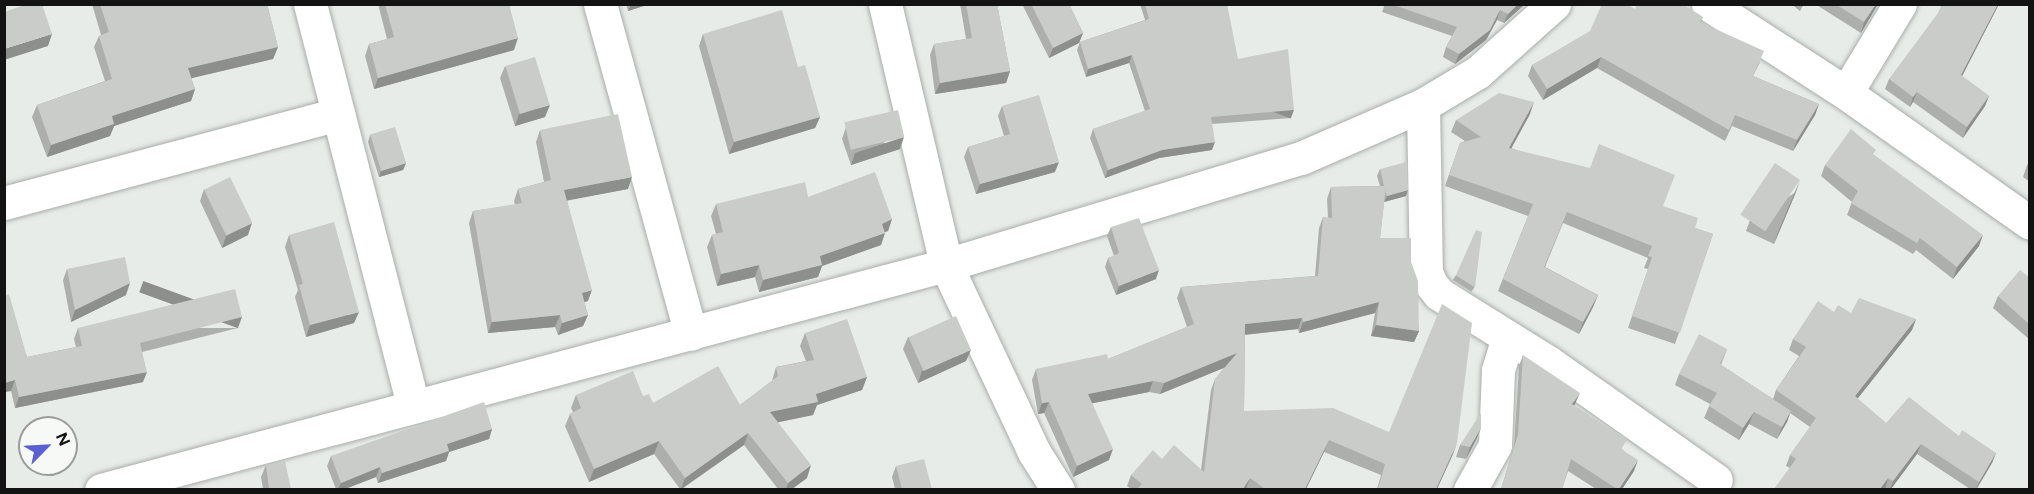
<!DOCTYPE html>
<style>
body{margin:0}
#map{position:relative;width:2034px;height:494px;overflow:hidden;background:#e8ece9;font-family:Figtree,sans-serif}
div>[style]{position:absolute}
[style*='--x']{left:calc(var(--x)*1px);top:calc(var(--y)*1px);width:calc(var(--w)*1px);rotate:calc(var(--a)*1deg)}
.roads{filter:drop-shadow(0 0 2px #a9adaa) drop-shadow(0 0 2px #a9adaa)}
.minor>*{height:33px;margin:-16.5px;padding:0 16.5px;transform-origin:16.5px;border-radius:16.5px;background:#fff}
.wall>*{inset:0;background:#adafad;transform-origin:0 0}
.shaded-wall>*{inset:0;background:#8d8f8d;transform-origin:0 0}
.building>*{inset:0;background:#c9ccc9;transform-origin:0 0}
span{translate:-50% -50%;white-space:nowrap;text-align:center;line-height:1.15;-webkit-text-stroke:5px #f6f9f6;paint-order:stroke}
.frame{position:absolute;inset:0;border:6px solid #121312;pointer-events:none}
.north{position:absolute;left:18px;top:416px;width:60px;height:60px;box-sizing:border-box;background:#f6f9f6;border:2px solid #9b9d9b;border-radius:50%;rotate:66deg;font-size:16px;font-weight:700;line-height:24px;text-align:center;color:#121312}
.north::after{content:'';display:block;margin:auto;width:21px;height:27px;background:#5a5fd6;clip-path:polygon(50% 0,100% 100%,50% 72%,0 100%)}
</style>
<div id="map">
<div class="roads">
<div class="minor">
<div style="--x:310;--y:4;--w:414;--a:75.6"></div>
<div style="--x:600;--y:4;--w:342;--a:74.6"></div>
<div style="--x:885;--y:4;--w:268;--a:76.8"></div>
<div style="--x:946;--y:265;--w:207;--a:64.8"></div>
<div style="--x:1034;--y:452;--w:45;--a:57.7"></div>
<div style="--x:1708;--y:4;--w:164;--a:32.8"></div>
<div style="--x:1846;--y:93;--w:225;--a:35.2"></div>
<div style="--x:1846;--y:93;--w:104;--a:-58.8"></div>
<div style="--x:1423;--y:105;--w:167;--a:89"></div>
<div style="--x:1426;--y:272;--w:13;--a:67"></div>
<div style="--x:1431;--y:284;--w:13;--a:51"></div>
<div style="--x:1439;--y:294;--w:128;--a:32"></div>
<div style="--x:1548;--y:362;--w:205;--a:35.1"></div>
<div style="--x:4;--y:203;--w:346;--a:-14.9"></div>
<div style="--x:101;--y:490;--w:874;--a:-14.91"></div>
<div style="--x:946;--y:265;--w:371;--a:-16.8"></div>
<div style="--x:1301;--y:158;--w:133;--a:-23.5"></div>
<div style="--x:1423;--y:105;--w:64;--a:-31"></div>
<div style="--x:1478;--y:72;--w:102;--a:-41.8"></div>
<div style="--x:1470;--y:490;--w:51;--a:-60.9"></div>
<div style="--x:1495;--y:445;--w:75;--a:-87.7"></div>
<div style="--x:1498;--y:370;--w:34;--a:-73"></div>
</div>
</div>
<div class="wall">
<div style="clip-path:polygon(92px 4px,267px 4px,278px 47px,273px 59px,191px 78px,195px 89px,191px 101px,114px 126px,110px 136px,47px 157px,32px 117px,37px 105px,105px 81px,94px 47px,99px 36px,101px 35px)"></div>
<div style="clip-path:polygon(378px 4px,509px 4px,514px 50px,374px 89px,365px 56px,369px 44px,387px 39px)"></div>
<div style="clip-path:polygon(626px 4px,650px 4px,628px 11px)"></div>
<div style="clip-path:polygon(960px 4px,997px 4px,1010px 71px,1006px 83px,935px 94px,930px 55px,934px 44px,966px 39px)"></div>
<div style="clip-path:polygon(1022px 4px,1069px 4px,1083px 33px,1079px 43px,1049px 58px)"></div>
<div style="clip-path:polygon(1140px 4px,1185px 4px,1238px 59px,1291px 118px,1212px 124px,1212px 150px,1159px 158px,1105px 178px,1090px 138px,1093px 129px,1145px 111px,1129px 63px,1086px 77px,1077px 50px,1080px 42px,1145px 20px)"></div>
<div style="clip-path:polygon(1385px 4px,1525px 4px,1504px 23px,1497px 20px,1486px 40px,1455px 64px,1443px 57px,1446px 47px,1452px 36px,1382px 12px)"></div>
<div style="clip-path:polygon(1791px 4px,1804px 4px,1800px 11px)"></div>
<div style="clip-path:polygon(1815px 4px,1878px 4px,1861px 33px)"></div>
<div style="clip-path:polygon(1999px 4px,1962px 76px,1989px 96px,1985px 106px,1963px 138px,1913px 102px,1910px 107px,1885px 89px,1889px 79px)"></div>
<div style="clip-path:polygon(1635px 9px,1703px 17px,1701px 22px,1760px 62px,1753px 76px,1819px 104px,1815px 115px,1793px 151px,1732px 126px,1725px 141px,1597px 68px,1543px 100px,1528px 76px,1532px 65px)"></div>
<div style="clip-path:polygon(703px 34px,798px 67px,820px 117px,815px 128px,729px 154px,699px 46px)"></div>
<div style="clip-path:polygon(505px 66px,545px 117px,515px 126px,500px 78px)"></div>
<div style="clip-path:polygon(1002px 106px,1055px 172px,976px 194px,964px 157px,968px 147px,1004px 136px,998px 116px)"></div>
<div style="clip-path:polygon(1530px 114px,1511px 148px,1663px 206px,1695px 228px,1713px 234px,1675px 344px,1628px 328px,1648px 269px,1644px 268px,1648px 258px,1563px 223px,1545px 267px,1598px 295px,1593px 307px,1579px 334px,1498px 291px,1528px 216px,1445px 186px,1460px 143px,1465px 141px,1451px 132px,1456px 120px)"></div>
<div style="clip-path:polygon(846px 127px,900px 149px,851px 165px,842px 139px)"></div>
<div style="clip-path:polygon(540px 130px,628px 189px,567px 200px,588px 301px,584px 302px,588px 315px,583px 326px,558px 335px,555px 327px,488px 333px,469px 223px,473px 211px,515px 205px,514px 201px,518px 189px,544px 182px,536px 142px)"></div>
<div style="clip-path:polygon(370px 135px,406px 163px,403px 170px,379px 177px,368px 142px)"></div>
<div style="clip-path:polygon(1874px 155px,1979px 246px,1953px 279px,1916px 250px,1913px 254px,1847px 215px,1852px 202px,1821px 176px,1825px 165px)"></div>
<div style="clip-path:polygon(2030px 162px,2030px 182px,2023px 177px,2027px 165px)"></div>
<div style="clip-path:polygon(1380px 169px,1406px 196px,1384px 202px,1380px 238px,1411px 262px,1419px 331px,1414px 342px,1371px 336px,1375px 313px,1299px 333px,1298px 329px,1245px 335px,1244px 411px,1389px 432px,1453px 454px,1437px 489px,1377px 489px,1381px 475px,1324px 452px,1306px 489px,1131px 489px,1127px 486px,1131px 475px,1162px 459px,1201px 470px,1211px 390px,1215px 379px,1224px 368px,1160px 394px,1149px 392px,1092px 403px,1109px 460px,1073px 477px,1044px 413px,1038px 414px,1032px 380px,1036px 369px,1108px 359px,1187px 327px,1177px 298px,1181px 287px,1315px 276px,1319px 228px,1323px 217px,1328px 218px,1327px 199px,1331px 187px,1380px 186px,1377px 176px)"></div>
<div style="clip-path:polygon(204px 189px,248px 235px,222px 248px,200px 201px)"></div>
<div style="clip-path:polygon(1796px 192px,1774px 244px,1746px 231px,1750px 220px)"></div>
<div style="clip-path:polygon(808px 197px,892px 219px,888px 231px,885px 232px,881px 245px,822px 266px,818px 277px,759px 292px,755px 277px,717px 286px,707px 247px,712px 235px,716px 234px,711px 216px,716px 204px)"></div>
<div style="clip-path:polygon(1111px 227px,1156px 279px,1116px 295px,1105px 267px,1108px 258px,1114px 256px,1107px 236px)"></div>
<div style="clip-path:polygon(289px 235px,354px 323px,306px 337px,295px 297px,298px 290px,285px 247px)"></div>
<div style="clip-path:polygon(67px 269px,126px 295px,71px 322px,63px 280px)"></div>
<div style="left:1456px;top:275px;width:22px;height:6px;rotate:32deg"></div>
<div style="clip-path:polygon(2030px 278px,2030px 340px,1993px 308px,1998px 296px)"></div>
<div style="clip-path:polygon(4px 296px,27px 357px,76px 347px,74px 339px,78px 328px,238px 328px,142px 352px,143px 382px,15px 408px,11px 391px,4px 392px)"></div>
<div style="clip-path:polygon(1834px 312px,1916px 319px,1912px 330px,1857px 399px,1886px 423px,1959px 436px,1996px 453px,1992px 463px,1977px 489px,1970px 489px,1917px 454px,1891px 489px,1886px 489px,1790px 468px,1786px 466px,1790px 455px,1810px 427px,1790px 413px,1787px 422px,1777px 439px,1749px 424px,1739px 440px,1704px 418px,1710px 404px,1675px 385px,1679px 374px,1727px 349px,1721px 365px,1773px 399px,1776px 390px,1799px 356px,1789px 350px,1793px 339px)"></div>
<div style="clip-path:polygon(805px 333px,867px 377px,862px 390px,817px 405px,813px 415px,778px 422px,807px 478px,792px 489px,778px 489px,744px 445px,682px 489px,680px 489px,654px 454px,589px 482px,565px 426px,570px 414px,573px 412px,571px 408px,576px 395px,643px 396px,653px 403px,740px 405px,772px 381px,776px 367px,806px 361px,800px 346px)"></div>
<div style="clip-path:polygon(908px 337px,966px 361px,918px 383px,903px 349px)"></div>
<div style="clip-path:polygon(1523px 355px,1575px 404px,1574px 406px,1624px 451px,1634px 471px,1622px 489px,1596px 489px,1568px 471px,1562px 489px,1501px 489px,1514px 446px,1519px 366px)"></div>
<div style="clip-path:polygon(1481px 428px,1476px 440px,1466px 459px,1456px 457px,1460px 445px)"></div>
<div style="clip-path:polygon(492px 429px,489px 439px,449px 452px,446px 461px,378px 483px,376px 477px,345px 489px,336px 489px,327px 466px,331px 456px)"></div>
<div style="clip-path:polygon(266px 465px,291px 489px,263px 489px,261px 477px)"></div>
<div style="clip-path:polygon(896px 466px,932px 489px,895px 489px,892px 477px)"></div>
</div>
<div class="shaded-wall">
<div style="clip-path:polygon(631px 4px,650px 4px,628px 11px)"></div>
<div style="clip-path:polygon(1518px 4px,1525px 4px,1504px 23px,1508px 14px)"></div>
<div style="clip-path:polygon(1876px 4px,1878px 4px,1861px 33px,1864px 22px)"></div>
<div style="clip-path:polygon(1998px 4px,1999px 4px,1957px 86px,1961px 75px)"></div>
<div style="clip-path:polygon(1500px 10px,1497px 20px,1486px 40px,1455px 64px,1459px 54px)"></div>
<div style="clip-path:polygon(1083px 33px,1079px 43px,1049px 58px,1053px 48px)"></div>
<div style="clip-path:polygon(52px 34px,48px 46px,4px 60px,4px 49px)"></div>
<div style="clip-path:polygon(518px 38px,514px 50px,374px 89px,378px 78px)"></div>
<div style="clip-path:polygon(278px 47px,273px 59px,184px 80px,188px 68px)"></div>
<div style="clip-path:polygon(1132px 55px,1129px 63px,1086px 77px,1088px 69px)"></div>
<div style="clip-path:polygon(1601px 57px,1597px 68px,1543px 100px,1547px 89px)"></div>
<div style="clip-path:polygon(1010px 71px,1006px 83px,935px 94px,940px 83px)"></div>
<div style="clip-path:polygon(195px 89px,191px 101px,114px 126px,110px 136px,47px 157px,51px 145px,112px 116px)"></div>
<div style="clip-path:polygon(1917px 92px,1913px 102px,1910px 107px,1913px 97px)"></div>
<div style="clip-path:polygon(1989px 96px,1985px 106px,1963px 138px,1967px 127px)"></div>
<div style="clip-path:polygon(1534px 102px,1530px 114px,1505px 160px,1509px 148px)"></div>
<div style="clip-path:polygon(1819px 104px,1815px 115px,1793px 151px,1797px 140px)"></div>
<div style="clip-path:polygon(550px 105px,545px 117px,515px 126px,519px 114px)"></div>
<div style="left:1294px;top:110px;width:9px;height:83px;rotate:111deg"></div>
<div style="clip-path:polygon(820px 117px,815px 128px,729px 154px,734px 142px)"></div>
<div style="clip-path:polygon(904px 137px,900px 149px,851px 165px,855px 153px)"></div>
<div style="clip-path:polygon(1215px 142px,1212px 150px,1159px 158px,1105px 178px,1108px 170px,1162px 150px)"></div>
<div style="clip-path:polygon(1059px 162px,1055px 172px,976px 194px,980px 184px)"></div>
<div style="clip-path:polygon(406px 163px,403px 170px,379px 177px,381px 171px)"></div>
<div style="clip-path:polygon(632px 177px,628px 189px,560px 202px,564px 190px)"></div>
<div style="clip-path:polygon(1800px 180px,1796px 192px,1774px 244px,1778px 232px)"></div>
<div style="clip-path:polygon(1408px 190px,1406px 196px,1384px 202px,1387px 196px)"></div>
<div style="clip-path:polygon(892px 219px,888px 231px,877px 235px,882px 224px)"></div>
<div style="clip-path:polygon(252px 223px,248px 235px,222px 248px,226px 236px)"></div>
<div style="clip-path:polygon(885px 233px,881px 245px,822px 266px,818px 277px,759px 292px,763px 280px,820px 256px)"></div>
<div style="clip-path:polygon(1983px 235px,1979px 246px,1953px 279px,1957px 267px)"></div>
<div style="clip-path:polygon(759px 265px,755px 277px,717px 286px,721px 274px)"></div>
<div style="clip-path:polygon(1159px 270px,1156px 279px,1116px 295px,1119px 286px)"></div>
<div style="clip-path:polygon(130px 283px,126px 295px,71px 322px,75px 310px)"></div>
<div style="clip-path:polygon(592px 290px,588px 301px,577px 304px,582px 293px)"></div>
<div style="clip-path:polygon(1598px 295px,1593px 307px,1579px 334px,1583px 322px)"></div>
<div style="clip-path:polygon(1379px 302px,1375px 313px,1299px 333px,1303px 322px)"></div>
<div style="clip-path:polygon(359px 312px,354px 323px,306px 337px,310px 325px)"></div>
<div style="clip-path:polygon(560px 315px,555px 327px,488px 333px,492px 322px)"></div>
<div style="clip-path:polygon(588px 315px,583px 326px,558px 335px,562px 323px)"></div>
<div style="left:242px;top:317px;width:12px;height:105px;rotate:110deg"></div>
<div style="clip-path:polygon(1302px 318px,1298px 329px,1241px 335px,1245px 324px)"></div>
<div style="clip-path:polygon(1916px 319px,1912px 330px,1851px 407px,1855px 396px)"></div>
<div style="clip-path:polygon(1376px 325px,1419px 331px,1414px 342px,1371px 336px)"></div>
<div style="clip-path:polygon(971px 350px,966px 361px,918px 383px,922px 371px)"></div>
<div style="clip-path:polygon(1237px 353px,1233px 364px,1160px 394px,1164px 383px)"></div>
<div style="clip-path:polygon(147px 372px,143px 382px,15px 408px,19px 397px)"></div>
<div style="clip-path:polygon(867px 377px,862px 390px,817px 405px,813px 415px,765px 425px,770px 412px,816px 394px)"></div>
<div style="clip-path:polygon(15px 380px,11px 391px,4px 392px,4px 383px)"></div>
<div style="clip-path:polygon(1153px 381px,1149px 392px,1084px 405px,1088px 394px)"></div>
<div style="clip-path:polygon(1580px 393px,1575px 404px,1568px 415px,1572px 404px)"></div>
<div style="clip-path:polygon(1049px 402px,1044px 413px,1038px 414px,1042px 403px)"></div>
<div style="clip-path:polygon(1791px 411px,1787px 422px,1777px 439px,1782px 427px)"></div>
<div style="clip-path:polygon(1754px 412px,1749px 424px,1739px 440px,1743px 428px)"></div>
<div style="clip-path:polygon(1481px 428px,1476px 440px,1466px 459px,1470px 447px)"></div>
<div style="clip-path:polygon(492px 429px,489px 439px,449px 452px,446px 461px,378px 483px,382px 473px,447px 444px)"></div>
<div style="clip-path:polygon(748px 433px,744px 445px,681px 489px,685px 478px)"></div>
<div style="clip-path:polygon(1329px 440px,1324px 452px,1306px 489px,1305px 489px)"></div>
<div style="clip-path:polygon(659px 441px,654px 454px,589px 482px,594px 469px)"></div>
<div style="clip-path:polygon(1457px 443px,1453px 454px,1437px 489px,1436px 489px)"></div>
<div style="clip-path:polygon(1921px 444px,1917px 454px,1891px 489px,1890px 489px,1893px 481px)"></div>
<div style="clip-path:polygon(1113px 449px,1109px 460px,1073px 477px,1077px 466px)"></div>
<div style="clip-path:polygon(1996px 453px,1992px 463px,1976px 489px,1979px 482px)"></div>
<div style="clip-path:polygon(1638px 460px,1634px 471px,1622px 489px,1619px 489px)"></div>
<div style="clip-path:polygon(811px 465px,807px 478px,792px 489px,786px 489px,788px 483px)"></div>
<div style="clip-path:polygon(380px 467px,376px 477px,345px 489px,338px 489px,341px 483px)"></div>
<div style="clip-path:polygon(1250px 478px,1246px 489px,1243px 489px)"></div>
<div style="clip-path:polygon(1888px 478px,1885px 489px,1880px 489px)"></div>
</div>
<div class="building">
<div style="clip-path:polygon(28px 4px,42px 4px,52px 34px,4px 49px,4px 12px)"></div>
<div style="clip-path:polygon(100px 4px,267px 4px,278px 47px,188px 68px,195px 89px,112px 116px,114px 124px,51px 145px,37px 105px,112px 79px,99px 36px,109px 32px)"></div>
<div style="clip-path:polygon(385px 4px,509px 4px,518px 38px,378px 78px,369px 44px,394px 37px)"></div>
<div style="clip-path:polygon(966px 4px,997px 4px,1010px 71px,940px 83px,934px 44px,972px 38px)"></div>
<div style="clip-path:polygon(1031px 4px,1069px 4px,1083px 33px,1053px 48px)"></div>
<div style="clip-path:polygon(1145px 4px,1227px 4px,1238px 59px,1288px 49px,1294px 110px,1211px 117px,1215px 142px,1162px 150px,1108px 170px,1093px 129px,1150px 109px,1132px 55px,1088px 69px,1080px 42px,1149px 19px)"></div>
<div style="clip-path:polygon(1391px 4px,1518px 4px,1508px 14px,1500px 10px,1490px 30px,1459px 54px,1446px 47px,1457px 27px)"></div>
<div style="clip-path:polygon(1602px 4px,1626px 4px,1635px 9px,1637px 4px,1683px 4px,1703px 17px,1700px 22px,1764px 51px,1753px 76px,1819px 104px,1797px 140px,1735px 115px,1729px 130px,1601px 57px,1547px 89px,1532px 65px,1590px 31px)"></div>
<div style="clip-path:polygon(1835px 4px,1876px 4px,1864px 22px)"></div>
<div style="clip-path:polygon(1942px 4px,1998px 4px,1961px 75px,1989px 96px,1967px 127px,1917px 92px,1913px 97px,1889px 79px,1938px 13px)"></div>
<div style="clip-path:polygon(782px 10px,798px 67px,805px 65px,820px 117px,734px 142px,703px 34px)"></div>
<div style="left:535px;top:57px;width:50px;height:31px;rotate:73deg"></div>
<div style="clip-path:polygon(1499px 93px,1534px 102px,1509px 148px,1590px 168px,1599px 144px,1675px 175px,1663px 206px,1698px 218px,1695px 228px,1713px 234px,1680px 333px,1632px 316px,1652px 257px,1648px 256px,1652px 246px,1567px 212px,1544px 267px,1598px 295px,1583px 322px,1503px 279px,1533px 204px,1449px 175px,1460px 143px,1481px 137px,1456px 120px)"></div>
<div style="clip-path:polygon(1039px 95px,1059px 162px,980px 184px,968px 147px,1010px 134px,1002px 106px)"></div>
<div style="left:898px;top:110px;width:28px;height:55px;rotate:77deg"></div>
<div style="clip-path:polygon(618px 114px,632px 177px,564px 190px,592px 290px,582px 293px,588px 315px,562px 323px,560px 315px,492px 322px,473px 211px,522px 203px,518px 189px,551px 180px,540px 130px)"></div>
<div style="left:395px;top:127px;width:38px;height:26px;rotate:73deg"></div>
<div style="clip-path:polygon(1851px 129px,1876px 150px,1873px 154px,1983px 235px,1957px 267px,1920px 238px,1917px 243px,1851px 203px,1858px 191px,1825px 165px)"></div>
<div style="clip-path:polygon(1407px 162px,1408px 190px,1387px 196px,1385px 190px,1386px 186px,1384px 186px,1380px 169px)"></div>
<div style="left:1775px;top:163px;width:30px;height:62px;rotate:34deg"></div>
<div style="clip-path:polygon(875px 172px,892px 219px,882px 224px,885px 233px,820px 256px,822px 265px,763px 280px,759px 265px,721px 274px,712px 235px,723px 232px,716px 204px,805px 182px,808px 197px)"></div>
<div style="left:230px;top:177px;width:51px;height:29px;rotate:64deg"></div>
<div style="clip-path:polygon(1386px 186px,1380px 238px,1411px 238px,1411px 262px,1418px 281px,1419px 331px,1376px 325px,1379px 302px,1303px 322px,1302px 318px,1245px 324px,1244px 411px,1333px 408px,1389px 432px,1442px 304px,1472px 323px,1457px 443px,1436px 489px,1378px 489px,1385px 464px,1329px 440px,1305px 489px,1265px 489px,1250px 478px,1243px 489px,1137px 489px,1142px 484px,1131px 475px,1153px 450px,1162px 459px,1174px 445px,1204px 472px,1215px 379px,1237px 353px,1164px 383px,1153px 381px,1088px 394px,1113px 449px,1077px 466px,1049px 402px,1042px 403px,1036px 369px,1107px 354px,1108px 359px,1194px 324px,1181px 287px,1318px 276px,1323px 217px,1332px 218px,1331px 187px)"></div>
<div style="clip-path:polygon(1139px 218px,1159px 270px,1119px 286px,1108px 258px,1119px 253px,1111px 227px)"></div>
<div style="clip-path:polygon(334px 222px,359px 312px,310px 325px,299px 285px,303px 284px,289px 235px)"></div>
<div style="clip-path:polygon(1476px 230px,1482px 232px,1475px 287px,1456px 275px)"></div>
<div style="clip-path:polygon(125px 257px,130px 283px,75px 310px,67px 269px)"></div>
<div style="clip-path:polygon(2020px 270px,2030px 278px,2030px 325px,1998px 296px)"></div>
<div style="clip-path:polygon(235px 289px,242px 317px,140px 343px,147px 372px,19px 397px,15px 380px,4px 383px,4px 296px,9px 294px,27px 357px,82px 346px,78px 328px)"></div>
<div style="clip-path:polygon(1859px 298px,1916px 319px,1855px 396px,1886px 423px,1909px 397px,1959px 436px,1962px 430px,1996px 453px,1979px 482px,1921px 444px,1893px 481px,1888px 478px,1880px 489px,1774px 489px,1796px 459px,1790px 455px,1816px 418px,1776px 390px,1806px 347px,1793px 339px,1818px 301px,1834px 312px,1838px 305px,1851px 313px)"></div>
<div style="left:956px;top:316px;width:37px;height:52px;rotate:66deg"></div>
<div style="clip-path:polygon(847px 319px,867px 377px,816px 394px,818px 402px,770px 412px,811px 465px,788px 483px,748px 433px,685px 478px,659px 441px,594px 469px,570px 414px,581px 408px,576px 395px,633px 371px,643px 396px,649px 394px,653px 403px,718px 366px,740px 405px,778px 376px,776px 367px,814px 360px,805px 333px)"></div>
<div style="clip-path:polygon(1699px 334px,1727px 349px,1720px 364px,1791px 411px,1782px 427px,1754px 412px,1743px 428px,1709px 406px,1717px 393px,1679px 374px)"></div>
<div style="clip-path:polygon(1523px 355px,1580px 393px,1572px 404px,1627px 440px,1621px 449px,1638px 460px,1619px 489px,1617px 489px,1571px 459px,1562px 489px,1501px 489px,1518px 435px)"></div>
<div style="clip-path:polygon(484px 402px,492px 429px,447px 444px,449px 451px,382px 473px,380px 467px,341px 483px,331px 456px)"></div>
<div style="clip-path:polygon(1481px 413px,1481px 428px,1470px 447px,1460px 445px)"></div>
<div style="clip-path:polygon(924px 459px,932px 489px,902px 489px,896px 466px)"></div>
<div style="clip-path:polygon(285px 461px,291px 489px,269px 489px,266px 465px)"></div>
</div>
<div class="frame"></div>
<div class="north">N</div>
</div>
